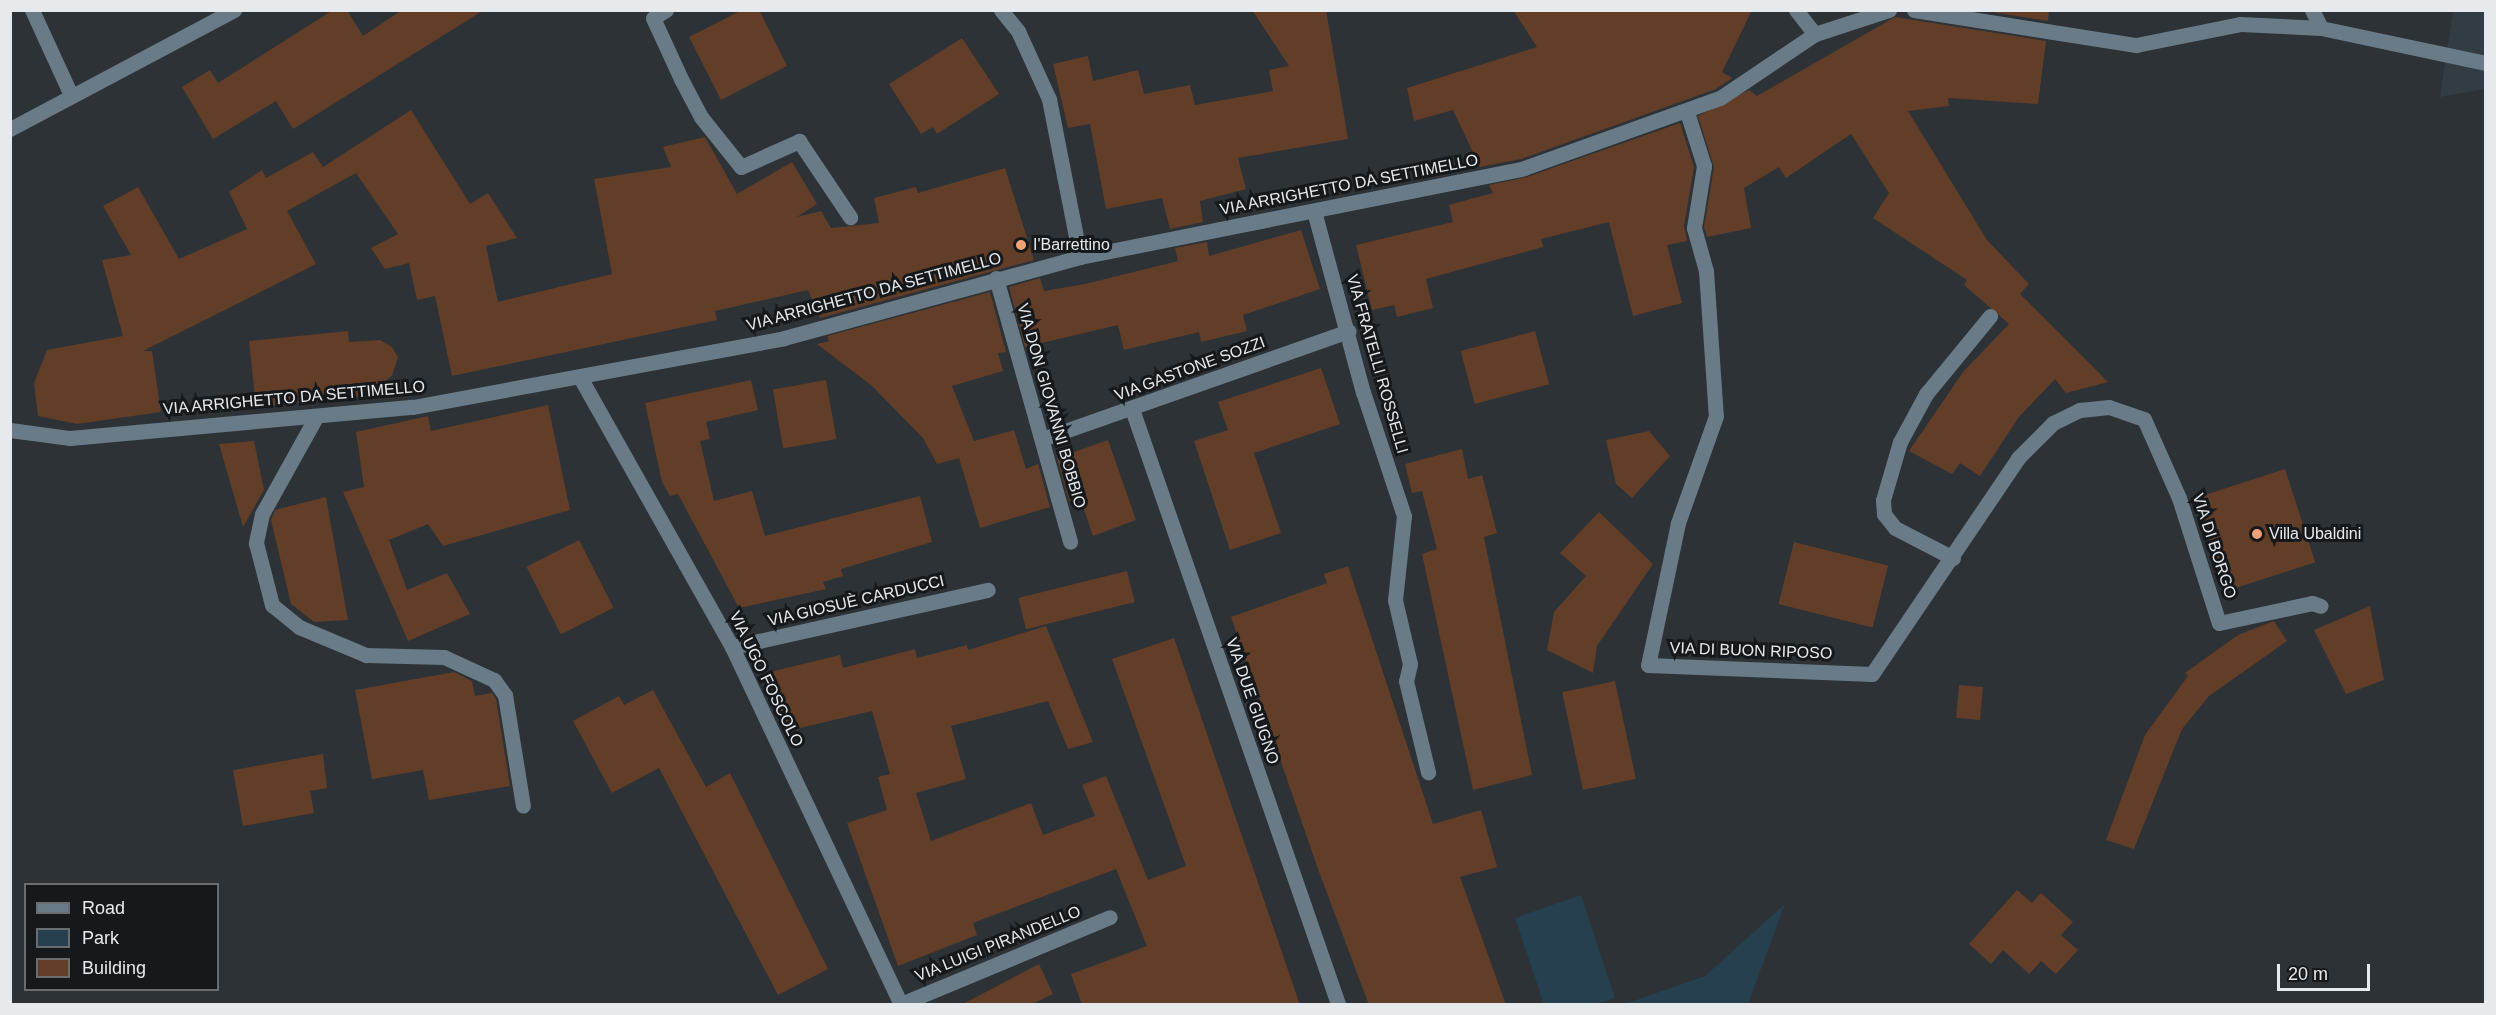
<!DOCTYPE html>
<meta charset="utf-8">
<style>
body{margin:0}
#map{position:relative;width:2496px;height:1015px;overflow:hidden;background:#2c3235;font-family:Helvetica,sans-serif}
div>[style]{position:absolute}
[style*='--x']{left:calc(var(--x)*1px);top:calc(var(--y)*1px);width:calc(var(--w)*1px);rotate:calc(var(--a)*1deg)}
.built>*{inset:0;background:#313d43}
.green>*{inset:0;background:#26404f}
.building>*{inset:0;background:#623e28;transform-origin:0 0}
.minor>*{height:15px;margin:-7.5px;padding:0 7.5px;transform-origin:7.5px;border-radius:7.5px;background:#697b86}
.dots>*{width:16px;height:16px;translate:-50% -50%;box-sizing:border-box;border:3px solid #16191b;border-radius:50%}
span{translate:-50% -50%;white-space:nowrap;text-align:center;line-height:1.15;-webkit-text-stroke:6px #16191b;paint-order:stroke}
.street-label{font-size:16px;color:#e6eaec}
.poi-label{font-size:16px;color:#e6eaec}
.left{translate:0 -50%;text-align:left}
.frame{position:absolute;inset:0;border:12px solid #e6eaec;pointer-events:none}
.legend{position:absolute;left:24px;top:883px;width:195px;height:108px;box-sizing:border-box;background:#16191b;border:2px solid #696d6f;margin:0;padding:8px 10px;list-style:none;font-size:18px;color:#e6eaec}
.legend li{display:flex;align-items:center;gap:12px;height:30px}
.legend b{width:30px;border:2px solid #696d6f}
.scale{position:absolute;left:2277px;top:964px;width:93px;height:27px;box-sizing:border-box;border:3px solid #e6eaec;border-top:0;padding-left:8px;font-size:18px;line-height:21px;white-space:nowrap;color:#e6eaec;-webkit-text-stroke:4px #16191b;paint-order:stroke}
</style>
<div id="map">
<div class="built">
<div style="clip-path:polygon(2453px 11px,2485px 11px,2485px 89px,2440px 97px)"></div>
</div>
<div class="green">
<div style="clip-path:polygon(1581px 895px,1615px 998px,1596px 1004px,1544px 1004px,1515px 918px)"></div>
<div style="clip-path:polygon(1785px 904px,1748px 1004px,1625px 1004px,1705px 976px)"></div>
</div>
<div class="building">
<div style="clip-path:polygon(333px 10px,347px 10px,363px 36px,402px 10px,484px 10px,293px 129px,276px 101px,213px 139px,182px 87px,210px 70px,218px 83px)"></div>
<div style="clip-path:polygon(742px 10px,759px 10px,787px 66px,721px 100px,689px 37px)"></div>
<div style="clip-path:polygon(1252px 10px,1326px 10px,1348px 139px,1238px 158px,1246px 189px,1200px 201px,1203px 222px,1170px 229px,1162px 198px,1106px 209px,1090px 124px,1068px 128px,1053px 64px,1088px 56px,1093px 81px,1138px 70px,1144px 94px,1190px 85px,1195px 105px,1273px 91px,1269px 70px,1289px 66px)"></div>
<div style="clip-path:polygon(1513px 10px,1752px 10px,1722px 72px,1732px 78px,1716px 89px,1521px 159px,1480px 167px,1453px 110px,1414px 121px,1407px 88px,1537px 47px)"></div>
<div style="clip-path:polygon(1980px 10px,2049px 10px,2048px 21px)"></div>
<div style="clip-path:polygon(1895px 17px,2046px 41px,2038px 104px,1948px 98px,1949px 106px,1908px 111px,1987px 240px,2029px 284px,2020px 294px,2108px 382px,2066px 393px,2055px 379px,2019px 417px,1980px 476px,1960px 463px,1952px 474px,1909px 451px,1963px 372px,2009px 324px,1964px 285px,1967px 280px,1873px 218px,1889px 193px,1851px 134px,1786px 178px,1779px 167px,1744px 188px,1751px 228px,1707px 237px,1704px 227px,1714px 167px,1698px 116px,1749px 90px,1757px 96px)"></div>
<div style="clip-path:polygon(962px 38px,999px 94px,937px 134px,933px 127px,921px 134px,889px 84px)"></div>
<div style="clip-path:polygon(411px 110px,470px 204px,488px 193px,517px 238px,486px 246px,498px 302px,612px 274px,594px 179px,671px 167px,663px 147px,705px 137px,737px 194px,792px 162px,817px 204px,797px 217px,821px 211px,831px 228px,879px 223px,874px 198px,916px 187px,918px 193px,1005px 168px,1034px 260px,820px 318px,808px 290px,715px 311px,717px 320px,452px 376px,435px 296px,417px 300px,409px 263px,385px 269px,371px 248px,398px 234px,356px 173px,287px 211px,316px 264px,143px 351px,152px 351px,161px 412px,77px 424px,38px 416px,34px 383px,47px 350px,123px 336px,102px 260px,131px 255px,103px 206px,138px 187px,179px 259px,247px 229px,229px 192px,262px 170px,266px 178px,313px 152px,323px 167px)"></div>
<div style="clip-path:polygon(1680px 123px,1694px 167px,1684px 226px,1687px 241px,1667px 245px,1682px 303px,1633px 316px,1609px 222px,1541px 239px,1543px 247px,1426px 279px,1433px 308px,1397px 317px,1394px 305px,1372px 310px,1356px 245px,1453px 222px,1449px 205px,1493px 193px,1489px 185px,1527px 177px)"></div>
<div style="clip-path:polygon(1301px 230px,1320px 289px,1243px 315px,1247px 331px,1201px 342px,1199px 332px,1124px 350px,1118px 325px,1025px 347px,1009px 287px,1040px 278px,1044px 291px,1085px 284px,1178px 261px,1175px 248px,1207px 242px,1209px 256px)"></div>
<div style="clip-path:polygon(990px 292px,1006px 352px,998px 353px,1003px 371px,952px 386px,974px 441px,1014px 430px,1026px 469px,1038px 464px,1050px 507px,980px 528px,959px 458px,937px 464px,923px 438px,871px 385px,817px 344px,829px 341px,827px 336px)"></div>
<div style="clip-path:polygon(348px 331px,349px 342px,380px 340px,392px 347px,398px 357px,392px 376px,363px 396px,256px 407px,249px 341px)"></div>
<div style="left:1535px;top:331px;width:55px;height:77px;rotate:75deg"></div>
<div style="clip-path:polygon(1321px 368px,1340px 424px,1254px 453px,1281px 533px,1230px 550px,1194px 441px,1228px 430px,1218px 402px)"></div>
<div style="clip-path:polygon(751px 380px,758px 410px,706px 422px,710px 439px,700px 441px,714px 501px,752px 491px,765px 536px,920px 496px,932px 542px,841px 569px,843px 576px,823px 582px,826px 589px,739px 608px,678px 494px,670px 496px,662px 482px,645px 403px)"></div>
<div style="left:826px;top:380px;width:60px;height:54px;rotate:80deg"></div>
<div style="clip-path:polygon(548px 405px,570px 510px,443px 546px,428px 524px,389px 540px,407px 590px,447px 573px,470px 614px,408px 641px,343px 492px,364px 487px,356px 432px,428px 416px,431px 431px)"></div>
<div style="clip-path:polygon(1649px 431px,1670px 456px,1632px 498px,1616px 484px,1606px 440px)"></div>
<div style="clip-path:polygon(1108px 440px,1136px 520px,1093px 536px,1080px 498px,1069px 501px,1057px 458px)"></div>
<div style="clip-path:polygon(254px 441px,264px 490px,243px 527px,219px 444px)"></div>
<div style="clip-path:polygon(1462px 449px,1468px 479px,1482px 475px,1497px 533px,1484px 537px,1532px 775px,1473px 790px,1422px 554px,1437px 549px,1422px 491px,1412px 493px,1405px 464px)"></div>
<div style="left:2285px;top:469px;width:98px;height:94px;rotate:72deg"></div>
<div style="clip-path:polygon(326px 497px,348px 620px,314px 622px,291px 604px,271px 520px,275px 510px)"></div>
<div style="clip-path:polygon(1599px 512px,1653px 564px,1597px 646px,1593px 673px,1547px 650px,1554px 612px,1586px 576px,1560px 553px)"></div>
<div style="left:579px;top:540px;width:76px;height:59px;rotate:63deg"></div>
<div style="left:1794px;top:542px;width:97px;height:64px;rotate:14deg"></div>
<div style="clip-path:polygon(1348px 566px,1433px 824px,1481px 810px,1497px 867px,1460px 877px,1506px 1005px,1369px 1005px,1318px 869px,1231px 617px,1327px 583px,1324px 574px)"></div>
<div style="left:1127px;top:571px;width:32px;height:112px;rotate:76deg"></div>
<div style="clip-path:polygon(2370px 606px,2384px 680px,2346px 694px,2314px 630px)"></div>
<div style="clip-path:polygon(2274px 621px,2287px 641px,2209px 696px,2182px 729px,2134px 849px,2106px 840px,2145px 735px,2188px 676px,2185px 673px,2238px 635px)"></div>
<div style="clip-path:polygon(1046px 626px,1093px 742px,1068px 749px,1048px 701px,951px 726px,966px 779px,916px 793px,931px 841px,1031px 803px,1043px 835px,1095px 816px,1082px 785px,1106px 776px,1148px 880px,1186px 866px,1112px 659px,1174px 638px,1300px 1005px,1082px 1005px,1071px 974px,1147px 946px,1116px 869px,973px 923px,977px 935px,898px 966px,847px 823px,887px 810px,878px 777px,890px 774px,872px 711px,783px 732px,770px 672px,840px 655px,843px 668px,915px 649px,917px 658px,967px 645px,968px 650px)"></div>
<div style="clip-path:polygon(454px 672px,472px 681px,475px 696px,492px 693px,496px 699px,510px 786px,429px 800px,423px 770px,372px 779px,355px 690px)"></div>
<div style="left:1615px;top:681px;width:100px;height:54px;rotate:78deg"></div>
<div style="left:1959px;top:685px;width:24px;height:33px;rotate:5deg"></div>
<div style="clip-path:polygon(653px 690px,706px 787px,730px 773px,828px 969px,778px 995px,659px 768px,612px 793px,573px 721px,619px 696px,624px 705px)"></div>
<div style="clip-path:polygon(323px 754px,327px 788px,310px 791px,314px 813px,243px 826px,233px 770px)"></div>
<div style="clip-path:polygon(2017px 890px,2032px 903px,2041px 893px,2073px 922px,2061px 935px,2078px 950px,2056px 974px,2041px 961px,2029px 974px,2003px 950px,1991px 964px,1969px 944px)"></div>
<div style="clip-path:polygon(1039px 964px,1053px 994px,1030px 1005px,961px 1005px)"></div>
</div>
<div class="minor">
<div style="--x:32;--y:10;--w:91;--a:65.4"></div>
<div style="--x:666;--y:10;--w:15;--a:148"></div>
<div style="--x:653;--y:18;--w:67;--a:65.3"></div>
<div style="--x:681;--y:79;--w:43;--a:62.2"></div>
<div style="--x:701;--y:117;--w:64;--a:51.3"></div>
<div style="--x:741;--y:167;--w:64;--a:-24.1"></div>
<div style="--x:799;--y:141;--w:92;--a:56.1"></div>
<div style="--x:1001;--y:10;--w:27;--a:51"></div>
<div style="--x:1018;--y:31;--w:75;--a:65.5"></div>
<div style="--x:1049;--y:99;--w:161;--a:78.9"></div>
<div style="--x:1796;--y:10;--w:31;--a:52"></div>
<div style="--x:1914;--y:10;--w:225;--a:9"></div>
<div style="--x:2136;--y:45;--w:106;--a:-11.4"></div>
<div style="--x:2240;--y:24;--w:81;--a:2.8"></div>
<div style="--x:2321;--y:28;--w:169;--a:12"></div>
<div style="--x:2312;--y:10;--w:20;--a:63"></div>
<div style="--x:1687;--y:112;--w:57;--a:72.5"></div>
<div style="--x:1704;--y:166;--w:63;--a:99.2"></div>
<div style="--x:1694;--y:228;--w:45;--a:74.4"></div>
<div style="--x:1706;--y:271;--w:145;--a:86.1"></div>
<div style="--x:1716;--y:416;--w:114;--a:109.6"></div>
<div style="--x:1678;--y:523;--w:145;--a:101.9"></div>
<div style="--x:1648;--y:665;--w:224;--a:2.3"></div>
<div style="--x:1872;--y:674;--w:261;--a:-55.9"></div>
<div style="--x:2018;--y:458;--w:49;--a:-45"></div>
<div style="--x:2053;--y:423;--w:30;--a:-26"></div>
<div style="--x:2080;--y:410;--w:29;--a:-6"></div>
<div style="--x:2109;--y:407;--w:37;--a:19"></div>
<div style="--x:2144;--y:419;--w:86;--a:66.1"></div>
<div style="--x:2179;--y:498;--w:131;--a:72.3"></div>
<div style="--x:2219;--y:623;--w:95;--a:-12.1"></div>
<div style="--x:2312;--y:603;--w:9;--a:18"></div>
<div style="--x:10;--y:129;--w:254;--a:-28"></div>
<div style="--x:1314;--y:211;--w:188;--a:74.9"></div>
<div style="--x:1363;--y:392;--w:131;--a:71.7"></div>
<div style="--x:1404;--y:516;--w:84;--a:96.1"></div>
<div style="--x:1395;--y:600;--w:66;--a:76.8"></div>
<div style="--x:1410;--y:664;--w:17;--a:103"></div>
<div style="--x:1406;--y:681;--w:94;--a:76.4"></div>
<div style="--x:996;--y:278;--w:274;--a:74.3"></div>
<div style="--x:581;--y:379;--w:308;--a:60.6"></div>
<div style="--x:732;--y:647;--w:395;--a:64.7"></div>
<div style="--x:1132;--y:409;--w:630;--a:70.9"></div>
<div style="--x:316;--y:417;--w:111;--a:119.1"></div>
<div style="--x:262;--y:514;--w:30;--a:102"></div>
<div style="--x:256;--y:543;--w:64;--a:75.5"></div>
<div style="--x:272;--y:605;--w:35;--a:39"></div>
<div style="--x:299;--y:627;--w:73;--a:22.7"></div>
<div style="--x:366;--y:655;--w:78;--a:1.5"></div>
<div style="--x:444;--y:657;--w:55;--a:24.7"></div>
<div style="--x:494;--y:680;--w:19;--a:54"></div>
<div style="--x:505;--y:695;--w:112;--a:80.8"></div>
<div style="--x:10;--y:430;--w:61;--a:7.6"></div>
<div style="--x:70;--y:438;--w:344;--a:-5.2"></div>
<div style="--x:413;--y:407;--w:377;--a:-10.5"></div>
<div style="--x:784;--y:338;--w:307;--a:-15.3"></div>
<div style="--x:1080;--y:257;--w:453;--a:-11.3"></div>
<div style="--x:1524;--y:168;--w:208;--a:-19.7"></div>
<div style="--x:1720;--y:98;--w:115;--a:-34"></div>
<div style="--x:1815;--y:34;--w:78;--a:-18"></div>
<div style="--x:1042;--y:439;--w:325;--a:-19.4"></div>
<div style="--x:1953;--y:558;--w:65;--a:-152.7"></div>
<div style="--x:1895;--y:528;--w:18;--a:-128"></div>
<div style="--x:1884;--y:514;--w:14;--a:-94"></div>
<div style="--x:1883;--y:500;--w:60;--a:-73.7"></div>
<div style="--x:1900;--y:442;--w:55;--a:-61.6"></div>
<div style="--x:1926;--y:394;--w:101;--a:-50.6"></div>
<div style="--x:732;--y:647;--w:262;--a:-12.6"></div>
<div style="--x:901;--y:1004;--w:226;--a:-22.6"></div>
</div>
<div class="dots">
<div style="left:1021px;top:245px;background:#efa377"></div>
<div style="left:2257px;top:534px;background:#efa377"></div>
</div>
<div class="street-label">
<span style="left:1349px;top:185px;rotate:-11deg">VIA ARRIGHETTO DA SETTIMELLO</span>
<span style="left:874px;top:292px;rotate:-15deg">VIA ARRIGHETTO DA SETTIMELLO</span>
<span style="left:1377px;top:364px;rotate:74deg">VIA FRATELLI ROSSELLI</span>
<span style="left:1190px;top:369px;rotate:-20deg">VIA GASTONE SOZZI</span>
<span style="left:294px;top:398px;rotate:-5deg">VIA ARRIGHETTO DA SETTIMELLO</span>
<span style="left:1051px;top:406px;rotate:74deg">VIA DON GIOVANNI BOBBIO</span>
<span style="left:2214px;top:546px;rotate:72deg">VIA DI BORGO</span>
<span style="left:856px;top:601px;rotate:-13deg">VIA GIOSUÈ CARDUCCI</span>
<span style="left:1751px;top:651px;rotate:2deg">VIA DI BUON RIPOSO</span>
<span style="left:766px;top:679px;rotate:64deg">VIA UGO FOSCOLO</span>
<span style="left:1252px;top:701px;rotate:71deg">VIA DUE GIUGNO</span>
<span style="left:998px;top:944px;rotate:-22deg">VIA LUIGI PIRANDELLO</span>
</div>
<div class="poi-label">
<span class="left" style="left:1033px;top:245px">I'Barrettino</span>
<span class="left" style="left:2269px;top:534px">Villa Ubaldini</span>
</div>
<div class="frame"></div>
<ul class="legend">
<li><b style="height:8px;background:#697b86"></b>Road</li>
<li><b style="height:16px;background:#26404f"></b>Park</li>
<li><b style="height:16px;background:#623e28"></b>Building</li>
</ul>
<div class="scale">20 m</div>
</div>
